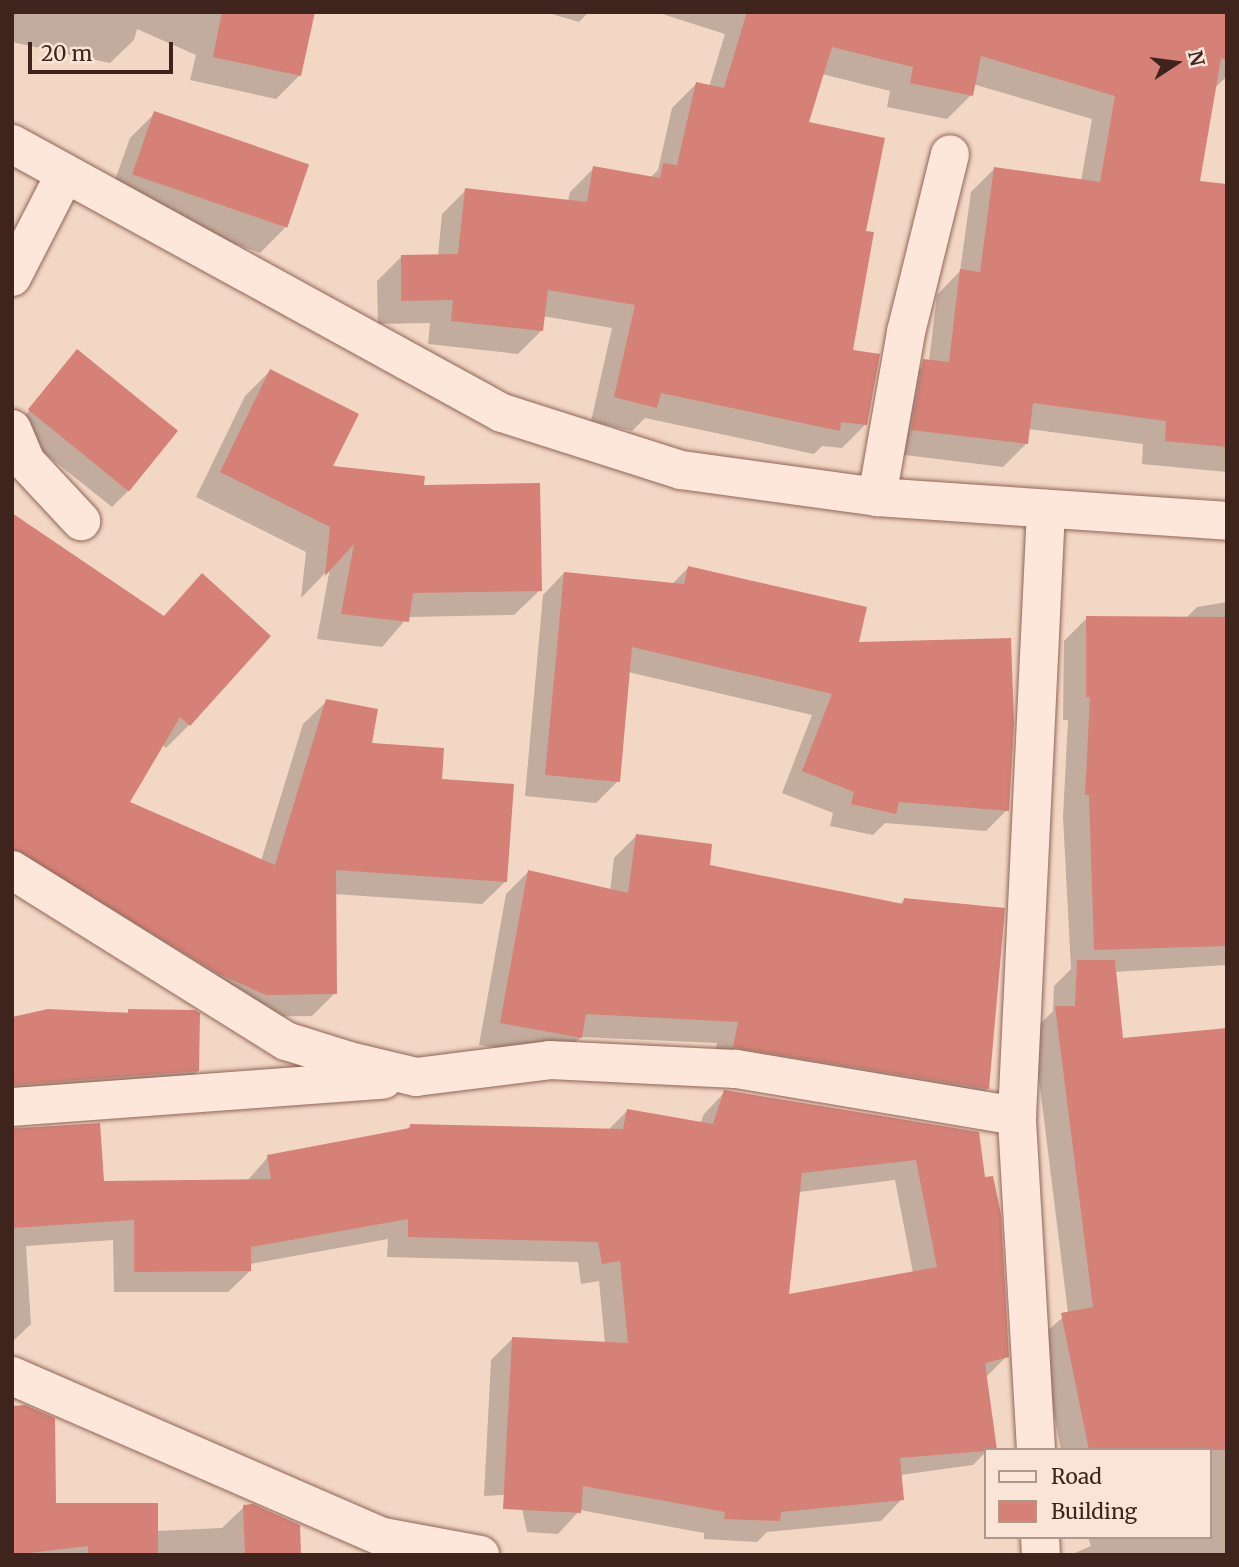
<!DOCTYPE html>
<style>
body{margin:0}
#map{position:relative;width:1239px;height:1567px;overflow:hidden;background:#f3d7c5;font-family:Merriweather,serif}
div>[style]{position:absolute}
[style*='--x']{left:calc(var(--x)*1px);top:calc(var(--y)*1px);width:calc(var(--w)*1px);rotate:calc(var(--a)*1deg)}
.shadow>*{inset:0;background:#0003}
.building>*{inset:0;background:#d58177;transform-origin:0 0}
.roads{filter:drop-shadow(0 0 2px #906558) drop-shadow(0 0 2px #906558)}
.minor>*{height:38px;margin:-19px;padding:0 19px;transform-origin:19px;border-radius:19px;background:#fce7da}
span{translate:-50% -50%;white-space:nowrap;text-align:center;line-height:1.15;-webkit-text-stroke:5px #f9e4d6;paint-order:stroke}
.frame{position:absolute;inset:0;border:14px solid #3f241e;pointer-events:none}
.legend{position:absolute;left:984px;top:1448px;width:228px;height:91px;box-sizing:border-box;background:#f9e4d6;border:2px solid #af978c;margin:0;padding:9px 12px;list-style:none;font-size:21px;color:#3f241e}
.legend li{display:flex;align-items:center;gap:14px;height:35px}
.legend b{width:35px;border:2px solid #af978c}
.north{position:absolute;left:1141px;top:28px;width:70px;height:70px;-webkit-text-stroke:5px #f9e4d6;paint-order:stroke;rotate:77deg;font-size:19px;font-weight:700;line-height:28px;text-align:center;color:#3f241e}
.north::after{content:'';display:block;margin:auto;width:24px;height:32px;background:#3f241e;clip-path:polygon(50% 0,100% 100%,50% 72%,0 100%)}
.scale{position:absolute;left:28px;top:42px;width:145px;height:32px;box-sizing:border-box;border:4px solid #3f241e;border-top:0;padding-left:9px;font-size:21px;line-height:24px;white-space:nowrap;color:#3f241e;-webkit-text-stroke:5px #f9e4d6;paint-order:stroke}
</style>
<div id="map">
<div class="shadow">
<div style="clip-path:polygon(12px 12px,313px 12px,300px 75px,276px 99px,190px 80px,196px 55px,137px 29px,134px 40px,110px 63px,12px 42px)"></div>
<div style="clip-path:polygon(545px 12px,589px 12px,579px 22px)"></div>
<div style="clip-path:polygon(656px 12px,1227px 12px,1227px 76px,1216px 87px,1198px 183px,1227px 186px,1227px 472px,1142px 464px,1143px 444px,1028px 429px,1027px 443px,1003px 467px,888px 453px,900px 385px,929px 361px,937px 295px,960px 271px,971px 192px,995px 168px,1081px 181px,1092px 119px,973px 84px,971px 95px,947px 119px,887px 107px,890px 91px,822px 74px,807px 123px,864px 232px,851px 352px,866px 424px,842px 448px,822px 446px,814px 454px,645px 418px,632px 431px,591px 421px,612px 328px,543px 316px,542px 330px,518px 354px,428px 344px,430px 323px,378px 324px,377px 281px,401px 257px,438px 256px,442px 214px,466px 190px,568px 201px,570px 192px,594px 168px,650px 178px,658px 170px,672px 108px,696px 84px,709px 87px,725px 34px)"></div>
<div style="clip-path:polygon(155px 113px,285px 228px,260px 253px,108px 200px,130px 138px)"></div>
<div style="clip-path:polygon(78px 352px,129px 490px,112px 507px,14px 429px)"></div>
<div style="clip-path:polygon(270px 371px,330px 467px,422px 487px,540px 590px,514px 615px,408px 617px,382px 647px,317px 639px,330px 568px,301px 598px,306px 552px,196px 497px,245px 396px)"></div>
<div style="clip-path:polygon(12px 515px,163px 617px,202px 575px,269px 636px,189px 725px,166px 748px,162px 744px,127px 803px,261px 861px,303px 724px,327px 701px,370px 744px,440px 780px,506px 881px,482px 904px,334px 894px,335px 993px,312px 1016px,242px 1017px,12px 882px)"></div>
<div style="clip-path:polygon(688px 568px,857px 644px,1007px 810px,986px 831px,885px 823px,873px 835px,830px 826px,833px 813px,782px 793px,812px 715px,628px 672px,618px 781px,596px 803px,525px 796px,543px 595px,564px 573px,672px 584px)"></div>
<div style="clip-path:polygon(1227px 602px,1227px 965px,1115px 972px,1121px 1040px,1227px 1349px,1227px 1555px,1070px 1555px,1091px 1546px,1088px 1537px,1209px 1537px,1209px 1450px,1061px 1450px,1039px 1338px,1068px 1313px,1033px 1031px,1053px 1011px,1054px 986px,1071px 969px,1063px 817px,1068px 720px,1063px 720px,1064px 641px,1087px 618px,1186px 618px,1197px 607px)"></div>
<div style="clip-path:polygon(636px 836px,708px 866px,899px 905px,904px 900px,988px 1088px,966px 1110px,712px 1069px,717px 1043px,581px 1037px,558px 1059px,479px 1045px,506px 894px,528px 872px,610px 891px,614px 858px)"></div>
<div style="clip-path:polygon(48px 1010px,198px 1015px,198px 1071px,176px 1092px,12px 1104px,12px 1019px)"></div>
<div style="clip-path:polygon(evenodd,725px 1092px,978px 1133px,1007px 1356px,985px 1378px,985px 1453px,973px 1465px,900px 1475px,902px 1499px,881px 1521px,767px 1532px,757px 1542px,704px 1539px,704px 1533px,580px 1510px,558px 1534px,527px 1532px,519px 1494px,484px 1496px,491px 1360px,512px 1339px,605px 1344px,599px 1281px,581px 1284px,578px 1262px,387px 1257px,388px 1239px,250px 1264px,250px 1271px,228px 1292px,114px 1292px,113px 1240px,26px 1246px,31px 1324px,12px 1342px,12px 1128px,98px 1124px,103px 1182px,247px 1181px,268px 1157px,405px 1131px,411px 1125px,608px 1130px,627px 1111px,700px 1124px,704px 1114px,725px 1092px,895px 1180px,913px 1273px,787px 1296px,799px 1192px,895px 1180px)"></div>
<div style="clip-path:polygon(55px 1505px,156px 1531px,222px 1528px,244px 1507px,299px 1555px,12px 1555px)"></div>
</div>
<div class="building">
<div style="clip-path:polygon(222px 12px,315px 12px,301px 76px,213px 57px)"></div>
<div style="clip-path:polygon(747px 12px,1227px 12px,1227px 60px,1221px 58px,1200px 181px,1227px 184px,1227px 447px,1165px 441px,1166px 421px,1033px 403px,1028px 444px,911px 430px,923px 359px,949px 362px,960px 269px,980px 272px,994px 167px,1100px 182px,1115px 96px,981px 56px,973px 96px,910px 83px,913px 67px,832px 47px,809px 122px,885px 138px,866px 231px,874px 232px,853px 350px,880px 354px,867px 425px,841px 422px,840px 431px,661px 393px,657px 408px,614px 397px,635px 305px,548px 290px,543px 331px,451px 321px,453px 300px,401px 301px,401px 255px,458px 254px,465px 188px,587px 202px,593px 166px,660px 178px,663px 163px,677px 165px,696px 82px,724px 88px)"></div>
<div style="left:154px;top:111px;width:164px;height:67px;rotate:19deg"></div>
<div style="left:77px;top:349px;width:130px;height:78px;rotate:39deg"></div>
<div style="clip-path:polygon(270px 369px,359px 414px,333px 466px,425px 476px,424px 485px,540px 483px,542px 591px,413px 593px,409px 622px,341px 614px,354px 544px,325px 576px,330px 527px,220px 472px)"></div>
<div style="clip-path:polygon(12px 513px,164px 616px,202px 573px,271px 636px,190px 726px,180px 717px,130px 802px,275px 865px,326px 699px,378px 709px,372px 743px,444px 748px,442px 779px,514px 784px,507px 882px,336px 870px,337px 994px,266px 995px,219px 974px,12px 848px)"></div>
<div style="clip-path:polygon(688px 566px,867px 607px,859px 642px,1011px 638px,1014px 723px,1009px 811px,899px 802px,896px 814px,851px 804px,854px 792px,802px 771px,832px 694px,632px 647px,620px 782px,545px 775px,564px 572px,684px 584px)"></div>
<div style="clip-path:polygon(1086px 616px,1227px 617px,1227px 946px,1094px 950px,1089px 795px,1085px 795px,1090px 697px,1086px 697px)"></div>
<div style="clip-path:polygon(636px 834px,712px 844px,710px 865px,903px 904px,904px 898px,1005px 908px,989px 1089px,733px 1047px,738px 1022px,586px 1014px,582px 1038px,500px 1023px,528px 870px,628px 893px)"></div>
<div style="clip-path:polygon(1077px 960px,1115px 960px,1123px 1038px,1227px 1028px,1227px 1450px,1089px 1450px,1061px 1313px,1093px 1307px,1055px 1006px,1075px 1006px)"></div>
<div style="clip-path:polygon(48px 1009px,128px 1013px,128px 1009px,195px 1010px,200px 1013px,199px 1071px,12px 1085px,12px 1017px)"></div>
<div style="clip-path:polygon(evenodd,724px 1090px,979px 1132px,985px 1177px,993px 1176px,1001px 1214px,1009px 1357px,985px 1363px,997px 1450px,900px 1458px,904px 1500px,781px 1512px,780px 1521px,724px 1519px,725px 1512px,583px 1486px,581px 1513px,503px 1509px,512px 1337px,628px 1343px,620px 1261px,602px 1264px,598px 1242px,408px 1237px,408px 1219px,251px 1247px,251px 1271px,134px 1272px,134px 1220px,12px 1228px,12px 1129px,100px 1123px,104px 1181px,271px 1179px,267px 1155px,410px 1128px,410px 1124px,623px 1129px,627px 1109px,713px 1124px,724px 1090px,916px 1160px,937px 1267px,789px 1294px,802px 1173px,916px 1160px)"></div>
<div style="clip-path:polygon(25px 1405px,55px 1418px,56px 1503px,158px 1503px,158px 1555px,88px 1555px,88px 1546px,12px 1555px,12px 1406px)"></div>
<div style="clip-path:polygon(253px 1504px,300px 1525px,301px 1555px,245px 1555px,243px 1505px)"></div>
</div>
<div class="roads">
<div class="minor">
<div style="--x:12;--y:144;--w:559;--a:28.77"></div>
<div style="--x:502;--y:413;--w:188;--a:17.7"></div>
<div style="--x:681;--y:470;--w:198;--a:7.8"></div>
<div style="--x:877;--y:497;--w:351;--a:3.9"></div>
<div style="--x:12;--y:277;--w:116;--a:-62.8"></div>
<div style="--x:12;--y:429;--w:36;--a:67"></div>
<div style="--x:26;--y:462;--w:81;--a:47"></div>
<div style="--x:877;--y:497;--w:168;--a:-80"></div>
<div style="--x:906;--y:332;--w:183;--a:-76.1"></div>
<div style="--x:12;--y:870;--w:323;--a:32"></div>
<div style="--x:286;--y:1041;--w:66;--a:17.6"></div>
<div style="--x:349;--y:1061;--w:69;--a:13.4"></div>
<div style="--x:416;--y:1077;--w:135;--a:-7.2"></div>
<div style="--x:550;--y:1060;--w:186;--a:2.8"></div>
<div style="--x:736;--y:1069;--w:285;--a:9.5"></div>
<div style="--x:12;--y:1107;--w:372;--a:-4.2"></div>
<div style="--x:12;--y:1376;--w:404;--a:23.5"></div>
<div style="--x:383;--y:1537;--w:99;--a:10.5"></div>
<div style="--x:1036;--y:1450;--w:335;--a:-93.3"></div>
<div style="--x:1017;--y:1116;--w:608;--a:-87.26"></div>
<div style="--x:1040;--y:1537;--w:18;--a:87"></div>
</div>
</div>
<div class="frame"></div>
<ul class="legend">
<li><b style="height:9px;background:#fce7da"></b>Road</li>
<li><b style="height:19px;background:#d58177"></b>Building</li>
</ul>
<div class="north">N</div>
<div class="scale">20 m</div>
</div>
